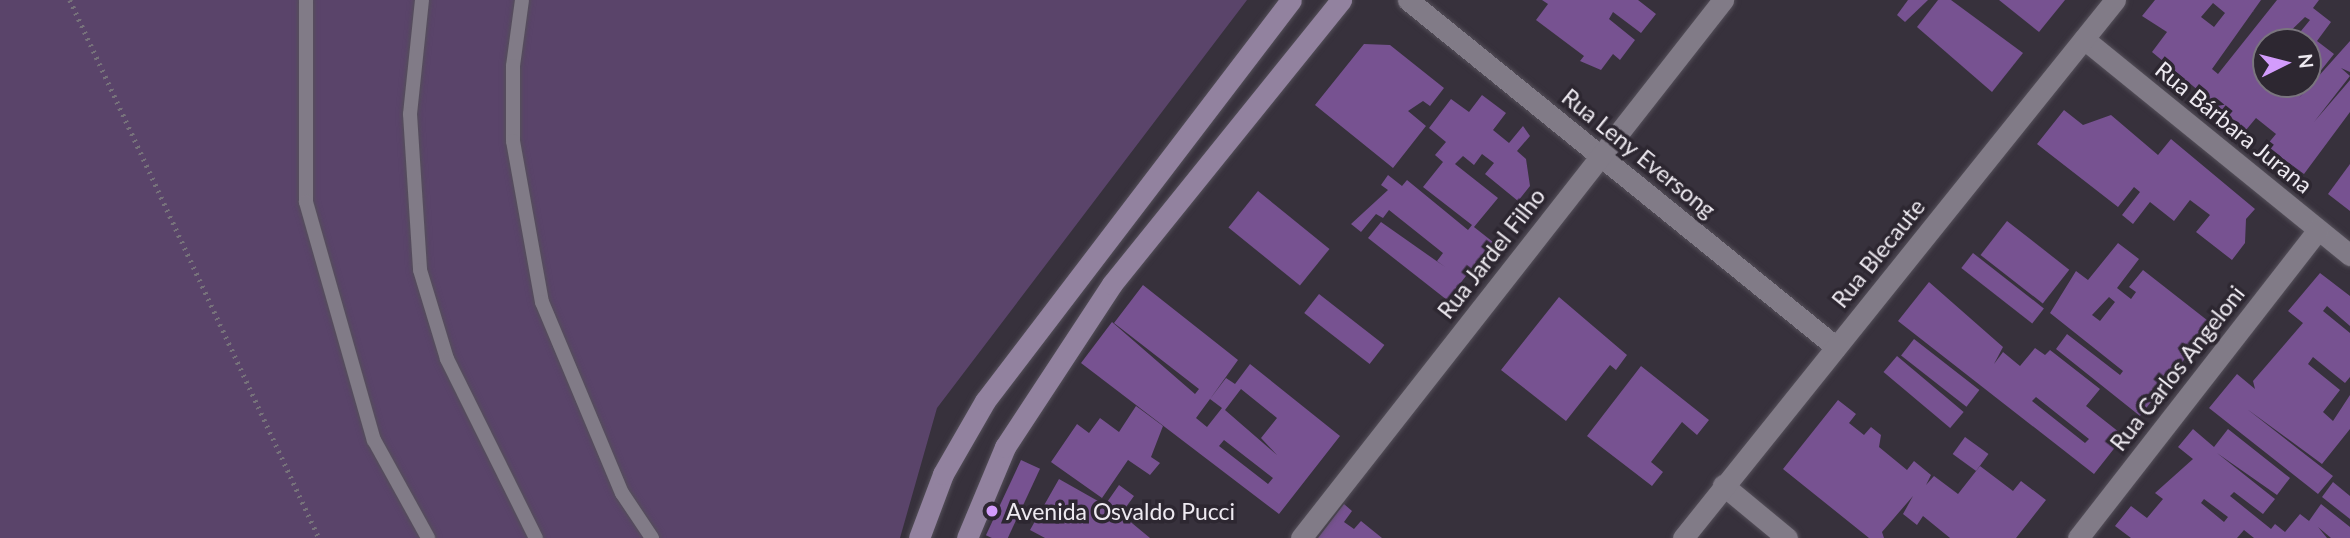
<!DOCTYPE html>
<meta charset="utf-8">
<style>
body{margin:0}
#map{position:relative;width:2350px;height:538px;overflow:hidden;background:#37313c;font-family:Lato,sans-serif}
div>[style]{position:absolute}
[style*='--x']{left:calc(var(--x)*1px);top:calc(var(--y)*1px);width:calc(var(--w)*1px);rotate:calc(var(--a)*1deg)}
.green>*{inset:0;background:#5a446a}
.building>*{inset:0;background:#775291;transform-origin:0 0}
.path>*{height:4.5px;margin-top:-2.25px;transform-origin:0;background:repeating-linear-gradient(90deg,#77727b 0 2px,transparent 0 7px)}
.roads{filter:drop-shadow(0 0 2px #544f59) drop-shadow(0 0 2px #544f59)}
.lane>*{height:14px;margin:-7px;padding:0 7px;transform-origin:7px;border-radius:7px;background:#817b87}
.street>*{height:21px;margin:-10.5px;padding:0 10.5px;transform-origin:10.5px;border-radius:10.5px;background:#817b87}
.secondary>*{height:21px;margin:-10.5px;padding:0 10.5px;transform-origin:10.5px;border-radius:10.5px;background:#92829f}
.dots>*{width:19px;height:19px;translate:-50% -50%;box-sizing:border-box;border:4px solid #2d2731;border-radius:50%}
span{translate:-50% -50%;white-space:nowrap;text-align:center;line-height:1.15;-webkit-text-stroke:7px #2d2731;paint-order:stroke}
.street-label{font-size:23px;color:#eeeaf1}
.poi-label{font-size:23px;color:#eeeaf1}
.left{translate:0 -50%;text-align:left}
.north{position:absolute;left:2252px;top:28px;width:70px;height:70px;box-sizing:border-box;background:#2d2731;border:2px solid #7a757e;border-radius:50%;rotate:84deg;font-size:19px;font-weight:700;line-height:28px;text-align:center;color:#eeeaf1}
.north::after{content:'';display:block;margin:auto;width:24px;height:32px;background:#d39cfc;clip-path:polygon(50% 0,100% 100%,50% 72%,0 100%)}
</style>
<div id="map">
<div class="green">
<div style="clip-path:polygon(0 0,1247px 0,937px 408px,900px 538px,0 538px)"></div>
</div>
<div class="building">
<div style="clip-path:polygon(1542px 0,1638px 0,1656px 14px,1641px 33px,1613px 12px,1609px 19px,1635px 40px,1620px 60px,1613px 54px,1601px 70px,1580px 61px,1584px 56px,1536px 20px,1548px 4px)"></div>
<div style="clip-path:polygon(1908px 0,1928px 0,1905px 22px,1897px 15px)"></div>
<div style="clip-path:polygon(1938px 0,1951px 0,2023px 53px,1992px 92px,1917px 27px)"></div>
<div style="clip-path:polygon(1999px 0,2065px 0,2039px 32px)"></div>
<div style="clip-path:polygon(evenodd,2155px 0,2261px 0,2212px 69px,2218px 74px,2277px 0,2319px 0,2313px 8px,2331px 22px,2317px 41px,2334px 54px,2299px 98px,2350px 41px,2350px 72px,2341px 68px,2350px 76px,2314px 122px,2350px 80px,2350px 112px,2304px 174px,2266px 146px,2276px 134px,2256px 118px,2246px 130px,2152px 52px,2167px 32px,2142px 16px,2155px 0,2213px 3px,2225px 13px,2214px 27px,2201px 17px,2213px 3px,2155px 0,2305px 17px,2310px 20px,2292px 42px,2308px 42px,2308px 84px,2266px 84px,2266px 42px,2279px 42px,2305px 17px)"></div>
<div style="clip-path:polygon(1364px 44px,1390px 45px,1444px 88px,1430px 106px,1423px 101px,1408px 111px,1426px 126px,1393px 168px,1315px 105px)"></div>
<div style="clip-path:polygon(1482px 95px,1506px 113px,1493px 130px,1509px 143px,1523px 126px,1530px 136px,1517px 151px,1526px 159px,1530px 186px,1518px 201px,1485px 174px,1494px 163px,1482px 154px,1474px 165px,1463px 156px,1455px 164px,1498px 198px,1474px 227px,1493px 242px,1447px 300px,1368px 238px,1381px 222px,1445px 267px,1437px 261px,1443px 253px,1389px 210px,1383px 218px,1376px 214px,1361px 232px,1351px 224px,1388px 190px,1381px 185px,1388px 175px,1402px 186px,1407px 180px,1468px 230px,1472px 225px,1423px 187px,1443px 162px,1435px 155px,1446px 142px,1429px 128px,1451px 99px,1469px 112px)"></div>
<div style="clip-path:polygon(2064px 110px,2083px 125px,2111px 115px,2158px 155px,2171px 139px,2255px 209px,2246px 219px,2245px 243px,2232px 260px,2196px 232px,2210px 215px,2190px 200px,2174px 221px,2150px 202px,2133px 224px,2122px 215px,2140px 192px,2134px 187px,2118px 207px,2037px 144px)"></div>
<div style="clip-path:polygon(2350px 164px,2350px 211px,2328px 194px)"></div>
<div style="left:1258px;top:191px;width:92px;height:47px;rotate:39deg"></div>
<div style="left:2007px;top:221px;width:79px;height:43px;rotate:38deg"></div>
<div style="clip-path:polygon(evenodd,2118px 243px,2139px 259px,2117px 288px,2131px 299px,2136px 292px,2129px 287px,2143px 270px,2212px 324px,2140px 416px,2056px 349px,2067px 334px,2120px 375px,2123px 371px,2050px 313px,2076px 271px,2088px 280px,2118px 243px,2109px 297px,2115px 302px,2100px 321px,2092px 315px,2109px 297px)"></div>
<div style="left:1973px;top:253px;width:90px;height:19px;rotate:38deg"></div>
<div style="clip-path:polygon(2320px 273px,2350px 296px,2350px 326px,2327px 306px,2323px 311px,2350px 333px,2350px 377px,2345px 383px,2313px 357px,2308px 364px,2340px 390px,2323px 412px,2333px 421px,2350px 395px,2350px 429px,2322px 464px,2247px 409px,2333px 476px,2318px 494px,2209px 408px,2237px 374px,2255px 389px,2253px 381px,2303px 323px,2288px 311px)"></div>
<div style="clip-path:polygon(evenodd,1929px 282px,2003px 347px,1994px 364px,2003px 352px,2020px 366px,2035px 348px,2045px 355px,2050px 350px,2100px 389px,2086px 406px,2124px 436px,2094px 474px,1898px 321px,1929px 282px,2036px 397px,2089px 439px,2085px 443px,2032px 401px,2036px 397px)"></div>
<div style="clip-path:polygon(evenodd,1143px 285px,1238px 360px,1210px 399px,1226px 378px,1235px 384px,1250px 364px,1340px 436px,1279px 514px,1081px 363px,1112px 322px,1195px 394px,1199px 389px,1114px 323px,1143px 285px,1241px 389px,1277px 418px,1261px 438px,1277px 455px,1225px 410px,1241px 389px,1143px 285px,1210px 399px,1222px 408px,1207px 427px,1196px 418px,1210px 399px,1143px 285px,1224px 440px,1273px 478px,1268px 484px,1219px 446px,1224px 440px)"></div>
<div style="left:1319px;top:294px;width:83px;height:24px;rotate:38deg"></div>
<div style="clip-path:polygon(1559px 297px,1627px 355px,1616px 370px,1610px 365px,1566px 421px,1501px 370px)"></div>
<div style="left:1914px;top:339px;width:83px;height:21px;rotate:38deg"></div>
<div style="left:1897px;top:356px;width:87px;height:21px;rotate:40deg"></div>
<div style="clip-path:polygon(1641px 366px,1709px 420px,1697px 435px,1682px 422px,1651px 462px,1663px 472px,1652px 486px,1587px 436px)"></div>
<div style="clip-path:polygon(1838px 400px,1856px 414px,1849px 423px,1864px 435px,1871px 427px,1881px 435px,1879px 447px,1907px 470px,1914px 461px,1931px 475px,1926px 485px,1934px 476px,1958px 494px,1980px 466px,2013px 491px,2021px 481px,2046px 500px,2016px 538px,1950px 538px,1923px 516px,1917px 525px,1903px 514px,1913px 496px,1882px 532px,1884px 538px,1869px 538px,1783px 469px)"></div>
<div style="clip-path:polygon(1136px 406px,1163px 426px,1151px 457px,1160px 463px,1150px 475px,1128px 460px,1102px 498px,1051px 462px,1077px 424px,1089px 433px,1100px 418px,1119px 432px)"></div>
<div style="clip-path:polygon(evenodd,2193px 429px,2214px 447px,2228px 429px,2290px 478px,2277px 495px,2217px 453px,2275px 499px,2263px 514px,2234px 492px,2230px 496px,2271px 529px,2275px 524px,2285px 532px,2300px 514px,2309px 521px,2321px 504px,2350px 527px,2350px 538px,2331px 538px,2318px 527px,2327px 538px,2254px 538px,2244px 530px,2237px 538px,2131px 538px,2115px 526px,2131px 506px,2147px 518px,2163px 499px,2155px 493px,2193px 459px,2178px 447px,2193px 429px,2204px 499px,2228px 517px,2224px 522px,2201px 503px,2204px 499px)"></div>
<div style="left:1965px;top:437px;width:29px;height:21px;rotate:36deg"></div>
<div style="left:1021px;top:460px;width:21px;height:83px;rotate:25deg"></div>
<div style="clip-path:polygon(1059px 479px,1105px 505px,1119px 485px,1134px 496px,1121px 514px,1150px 538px,1045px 538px,1030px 530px)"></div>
<div style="clip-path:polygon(2333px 482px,2350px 496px,2350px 519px,2322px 497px)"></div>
<div style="clip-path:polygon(1344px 504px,1352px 511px,1344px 522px,1354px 529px,1361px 521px,1382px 538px,1318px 538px)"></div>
</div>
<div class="path">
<div style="--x:70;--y:0;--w:593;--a:65.16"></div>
</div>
<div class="roads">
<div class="lane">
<div style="--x:306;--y:0;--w:202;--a:90"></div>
<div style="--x:306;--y:202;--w:248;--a:74.1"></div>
<div style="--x:374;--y:440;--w:112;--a:61.1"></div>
<div style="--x:422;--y:0;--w:115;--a:96"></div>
<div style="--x:410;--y:114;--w:156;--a:86.3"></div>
<div style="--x:420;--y:270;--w:93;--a:73.1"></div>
<div style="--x:447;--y:359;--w:200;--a:63.6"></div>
<div style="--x:522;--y:0;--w:67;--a:97.8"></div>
<div style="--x:513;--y:66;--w:75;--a:90"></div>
<div style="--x:513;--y:141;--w:164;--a:79.8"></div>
<div style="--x:542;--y:302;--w:207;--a:67.3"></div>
<div style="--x:622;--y:493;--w:54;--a:56.3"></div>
</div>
<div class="street">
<div style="--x:1408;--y:0;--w:551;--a:39.03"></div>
<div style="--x:2084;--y:39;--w:343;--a:39.1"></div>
<div style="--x:1723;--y:485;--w:83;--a:39.6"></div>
<div style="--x:1301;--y:538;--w:684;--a:-51.89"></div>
<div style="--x:1683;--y:538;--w:690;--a:-51.24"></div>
<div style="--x:2078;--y:538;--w:390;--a:-52.1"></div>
</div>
<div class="secondary">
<div style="--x:919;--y:538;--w:68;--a:-69.4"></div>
<div style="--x:943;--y:474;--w:84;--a:-60.1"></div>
<div style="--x:985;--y:401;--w:504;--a:-52.65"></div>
<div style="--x:967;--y:538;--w:99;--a:-67.3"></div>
<div style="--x:1005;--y:447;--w:195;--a:-56.7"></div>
<div style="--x:1112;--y:284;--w:365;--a:-51.1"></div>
</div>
</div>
<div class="dots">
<div style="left:992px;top:511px;background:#d39cfc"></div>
</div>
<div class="street-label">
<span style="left:2234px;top:127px;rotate:39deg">Rua Bárbara Jurana</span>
<span style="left:1639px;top:153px;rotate:39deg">Rua Leny Eversong</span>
<span style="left:1491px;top:253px;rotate:-52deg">Rua Jardel Filho</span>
<span style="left:1878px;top:253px;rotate:-51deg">Rua Blecaute</span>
<span style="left:2177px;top:368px;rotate:-52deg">Rua Carlos Angeloni</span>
</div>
<div class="poi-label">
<span class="left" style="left:1006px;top:511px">Avenida Osvaldo Pucci</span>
</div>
<div class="north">N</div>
</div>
